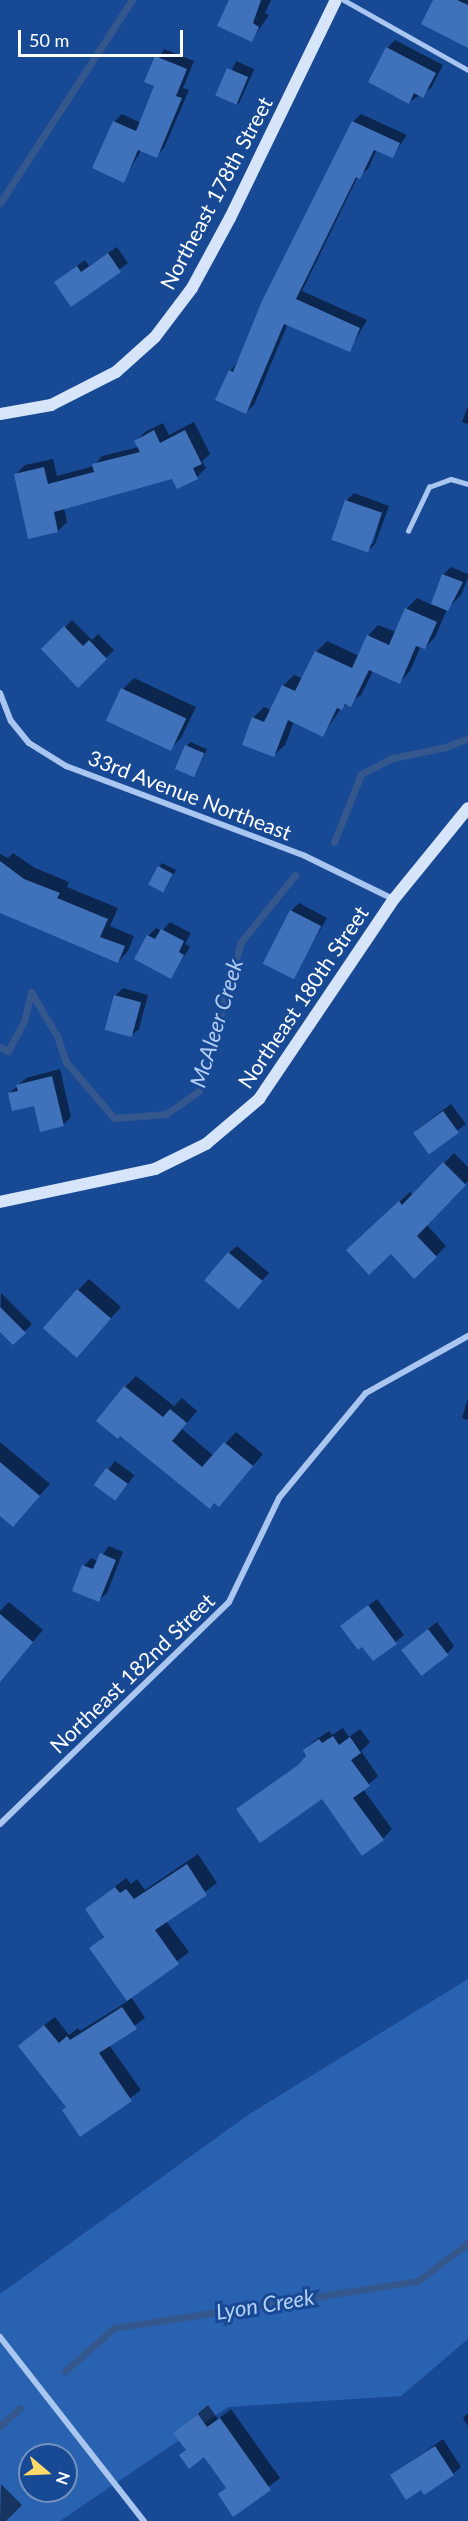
<!DOCTYPE html>
<style>
body{margin:0}
#map{position:relative;width:468px;height:2521px;overflow:hidden;background:#184994;font-family:Lato,sans-serif}
div>[style]{position:absolute}
[style*='--x']{left:calc(var(--x)*1px);top:calc(var(--y)*1px);width:calc(var(--w)*1px);rotate:calc(var(--a)*1deg)}
.green>*{inset:0;background:#2a62b2}
.shadow>*{inset:0;background:#0007;transform-origin:0 0}
.stream>*{height:7px;margin:-3.5px;padding:0 3.5px;transform-origin:3.5px;border-radius:3.5px;background:#34578e}
.building>*{inset:0;background:#4072bb;transform-origin:0 0}
.lane>*{height:4.5px;margin:-2.25px;padding:0 2.25px;transform-origin:2.25px;border-radius:2.25px;background:#a9c6f0}
.street>*{height:6px;margin:-3px;padding:0 3px;transform-origin:3px;border-radius:3px;background:#a9c6f0}
.secondary>*{height:12px;margin:-6px;padding:0 6px;transform-origin:6px;border-radius:6px;background:#d7e5fb}
span{translate:-50% -50%;white-space:nowrap;text-align:center;line-height:1.15;-webkit-text-stroke:6px #184994;paint-order:stroke}
.street-label{font-size:21px;color:#fff}
.water-label{font-size:22px;color:#b5d0f7;font-style:italic}
.north{position:absolute;left:18px;top:2443px;width:60px;height:60px;box-sizing:border-box;background:#184994;border:2px solid #7492bf;border-radius:50%;rotate:109deg;font-size:16px;font-weight:700;line-height:24px;text-align:center;color:#fff}
.north::after{content:'';display:block;margin:auto;width:21px;height:27px;background:#ffda68;clip-path:polygon(50% 0,100% 100%,50% 72%,0 100%)}
.scale{position:absolute;left:18px;top:30px;width:165px;height:27px;box-sizing:border-box;border:3px solid #fff;border-top:0;padding-left:8px;font-size:18px;line-height:21px;white-space:nowrap;color:#fff;-webkit-text-stroke:4px #184994;paint-order:stroke}
</style>
<div id="map">
<div class="green">
<div style="clip-path:polygon(evenodd,468px 1979px,468px 2339px,401px 2396px,228px 2407px,60px 2521px,0 2521px,0 2294px,248px 2115px,468px 1979px,30px 2455px,66px 2455px,66px 2491px,30px 2491px,30px 2455px)"></div>
</div>
<div class="shadow">
<div style="clip-path:polygon(231px 0,271px 0,265px 13px,269px 15px,252px 40px)"></div>
<div style="clip-path:polygon(434px 0,468px 0,468px 40px)"></div>
<div style="clip-path:polygon(395px 40px,443px 65px,431px 88px,409px 102px,387px 48px)"></div>
<div style="clip-path:polygon(164px 49px,194px 61px,183px 88px,189px 90px,164px 148px,156px 156px,142px 149px,123px 181px,114px 122px,122px 114px,141px 123px,156px 85px,146px 81px)"></div>
<div style="left:236px;top:61px;width:20px;height:38px;rotate:24deg"></div>
<div style="clip-path:polygon(361px 114px,407px 135px,392px 157px,377px 149px,368px 169px,358px 176px,302px 291px,367px 320px,349px 351px,288px 323px,254px 405px,246px 412px,230px 371px,237px 363px,353px 122px)"></div>
<div style="clip-path:polygon(117px 247px,128px 263px,72px 305px,56px 282px,85px 260px,89px 266px)"></div>
<div style="clip-path:polygon(468px 406px,468px 424px,462px 422px)"></div>
<div style="clip-path:polygon(194px 422px,210px 454px,202px 461px,206px 468px,197px 477px,172px 477px,64px 508px,67px 522px,58px 531px,16px 474px,25px 465px,53px 459px,57px 476px,94px 466px,102px 456px,139px 447px,136px 441px,145px 432px,163px 423px,169px 435px)"></div>
<div style="clip-path:polygon(evenodd,354px 493px,389px 506px,375px 544px,368px 551px,333px 539px,347px 500px,354px 493px,384px 506px,373px 544px,370px 544px,384px 506px)"></div>
<div style="clip-path:polygon(451px 567px,468px 574px,468px 578px,461px 595px,447px 609px,435px 637px,425px 648px,421px 646px,410px 671px,400px 682px,373px 671px,361px 695px,341px 708px,323px 735px,294px 721px,285px 745px,274px 755px,253px 718px,264px 707px,271px 710px,283px 686px,294px 675px,303px 679px,316px 652px,327px 641px,359px 656px,368px 636px,378px 625px,396px 632px,406px 609px,417px 598px,432px 605px,443px 575px)"></div>
<div style="clip-path:polygon(72px 620px,92px 640px,98px 634px,114px 650px,78px 686px,43px 649px)"></div>
<div style="clip-path:polygon(134px 678px,196px 707px,181px 738px,170px 749px,123px 689px)"></div>
<div style="clip-path:polygon(190px 742px,207px 749px,195px 775px,187px 746px)"></div>
<div style="clip-path:polygon(13px 853px,35px 868px,69px 882px,67px 887px,118px 908px,110px 926px,134px 936px,128px 951px,118px 962px,0 911px,0 854px,8px 858px)"></div>
<div style="clip-path:polygon(162px 863px,176px 870px,164px 891px,159px 867px)"></div>
<div style="clip-path:polygon(299px 903px,327px 918px,292px 978px,291px 911px)"></div>
<div style="clip-path:polygon(170px 922px,191px 933px,185px 944px,190px 947px,171px 977px,148px 936px,156px 928px,162px 931px)"></div>
<div style="clip-path:polygon(123px 988px,148px 995px,139px 1029px,131px 1036px,115px 996px)"></div>
<div style="clip-path:polygon(60px 1069px,71px 1117px,63px 1125px,35px 1104px,9px 1094px,26px 1078px)"></div>
<div style="left:451px;top:1104px;width:25px;height:47px;rotate:53deg"></div>
<div style="clip-path:polygon(454px 1153px,468px 1167px,468px 1181px,426px 1224px,446px 1246px,436px 1256px,392px 1252px,358px 1240px,410px 1192px,413px 1195px)"></div>
<div style="clip-path:polygon(237px 1246px,269px 1273px,238px 1307px,229px 1253px)"></div>
<div style="clip-path:polygon(89px 1279px,121px 1307px,77px 1356px,78px 1290px)"></div>
<div style="clip-path:polygon(1px 1293px,32px 1324px,13px 1343px,0 1330px)"></div>
<div style="clip-path:polygon(136px 1376px,174px 1406px,182px 1398px,197px 1411px,182px 1429px,214px 1456px,236px 1432px,263px 1454px,219px 1505px,125px 1387px)"></div>
<div style="clip-path:polygon(468px 1398px,468px 1420px,462px 1418px)"></div>
<div style="clip-path:polygon(0 1442px,50px 1484px,13px 1525px,0 1514px)"></div>
<div style="left:115px;top:1461px;width:24px;height:31px;rotate:36deg"></div>
<div style="clip-path:polygon(109px 1546px,123px 1552px,107px 1593px,99px 1600px,84px 1566px,91px 1558px,98px 1561px)"></div>
<div style="clip-path:polygon(377px 1599px,404px 1635px,374px 1659px,342px 1626px)"></div>
<div style="clip-path:polygon(9px 1602px,43px 1630px,0 1680px,0 1611px)"></div>
<div style="clip-path:polygon(437px 1622px,454px 1646px,447px 1654px,403px 1649px)"></div>
<div style="clip-path:polygon(343px 1728px,349px 1737px,360px 1729px,370px 1742px,361px 1751px,378px 1776px,363px 1789px,392px 1829px,383px 1839px,322px 1797px,238px 1809px,306px 1759px,304px 1750px,314px 1741px,329px 1731px,332px 1735px)"></div>
<div style="clip-path:polygon(198px 1854px,217px 1883px,166px 1921px,189px 1952px,131px 1997px,145px 2018px,109px 2045px,141px 2090px,81px 2135px,29px 2037px,55px 2017px,69px 2035px,78px 2028px,80px 2031px,128px 2001px,91px 1948px,105px 1935px,87px 1909px,126px 1878px,131px 1884px,137px 1879px,145px 1890px)"></div>
<div style="clip-path:polygon(208px 2405px,218px 2419px,231px 2409px,280px 2478px,234px 2514px,227px 2487px,205px 2455px,187px 2449px,175px 2433px)"></div>
<div style="clip-path:polygon(468px 2413px,468px 2426px,463px 2418px)"></div>
<div style="clip-path:polygon(443px 2439px,461px 2467px,453px 2474px,392px 2475px)"></div>
<div style="clip-path:polygon(1px 2484px,22px 2505px,6px 2521px,0 2521px)"></div>
</div>
<div class="stream">
<div style="--x:0;--y:203;--w:242;--a:-57"></div>
<div style="--x:334;--y:842;--w:73;--a:-68.3"></div>
<div style="--x:361;--y:774;--w:36;--a:-27"></div>
<div style="--x:393;--y:758;--w:54;--a:-11.7"></div>
<div style="--x:446;--y:747;--w:24;--a:-22"></div>
<div style="--x:0;--y:1047;--w:9;--a:27"></div>
<div style="--x:8;--y:1051;--w:34;--a:-62"></div>
<div style="--x:24;--y:1021;--w:30;--a:-76"></div>
<div style="--x:31;--y:992;--w:51;--a:59.4"></div>
<div style="--x:57;--y:1036;--w:28;--a:71"></div>
<div style="--x:66;--y:1062;--w:74;--a:49.4"></div>
<div style="--x:114;--y:1118;--w:52;--a:-4.4"></div>
<div style="--x:166;--y:1114;--w:40;--a:-34.9"></div>
<div style="--x:199;--y:1091;--w:155;--a:-74.3"></div>
<div style="--x:241;--y:942;--w:86;--a:-51.1"></div>
<div style="--x:65;--y:2371;--w:65;--a:-41.3"></div>
<div style="--x:114;--y:2328;--w:308;--a:-8.8"></div>
<div style="--x:418;--y:2281;--w:63;--a:-37.2"></div>
<div style="--x:0;--y:2426;--w:27;--a:-42"></div>
</div>
<div class="building">
<div style="clip-path:polygon(229px 0,261px 0,253px 23px,259px 27px,252px 42px,217px 26px)"></div>
<div style="clip-path:polygon(433px 0,457px 0,468px 5px,468px 48px,421px 24px)"></div>
<div style="clip-path:polygon(386px 47px,436px 73px,423px 98px,414px 93px,409px 104px,368px 82px)"></div>
<div style="clip-path:polygon(155px 56px,187px 69px,176px 96px,182px 98px,157px 158px,138px 150px,124px 183px,92px 168px,113px 121px,136px 131px,154px 86px,144px 82px)"></div>
<div style="left:227px;top:68px;width:23px;height:30px;rotate:23deg"></div>
<div style="clip-path:polygon(352px 121px,400px 143px,393px 158px,374px 150px,360px 179px,356px 177px,296px 299px,360px 328px,350px 352px,284px 324px,246px 414px,215px 400px,229px 370px,233px 372px,262px 301px)"></div>
<div style="clip-path:polygon(108px 253px,121px 272px,71px 307px,54px 282px,77px 266px,81px 272px)"></div>
<div style="clip-path:polygon(154px 430px,160px 443px,185px 430px,202px 464px,193px 468px,198px 479px,177px 489px,172px 479px,54px 512px,58px 532px,28px 539px,14px 474px,44px 467px,48px 484px,94px 472px,92px 464px,140px 452px,134px 441px)"></div>
<div style="left:345px;top:500px;width:39px;height:42px;rotate:19deg"></div>
<div style="clip-path:polygon(442px 574px,463px 582px,448px 611px,431px 604px)"></div>
<div style="clip-path:polygon(405px 608px,437px 622px,425px 649px,416px 646px,400px 684px,369px 670px,351px 707px,345px 704px,342px 710px,337px 708px,323px 737px,288px 720px,274px 757px,242px 745px,252px 717px,264px 722px,282px 685px,295px 691px,315px 651px,352px 668px,367px 635px,389px 645px)"></div>
<div style="clip-path:polygon(64px 626px,83px 646px,89px 640px,107px 659px,78px 688px,41px 649px)"></div>
<div style="left:121px;top:688px;width:72px;height:36px;rotate:25deg"></div>
<div style="left:185px;top:745px;width:21px;height:26px;rotate:23deg"></div>
<div style="clip-path:polygon(0 861px,24px 879px,60px 893px,57px 898px,108px 919px,100px 937px,125px 946px,118px 963px,0 913px)"></div>
<div style="left:158px;top:866px;width:17px;height:21px;rotate:28deg"></div>
<div style="left:290px;top:910px;width:35px;height:60px;rotate:27deg"></div>
<div style="clip-path:polygon(161px 929px,184px 941px,179px 952px,184px 955px,171px 979px,134px 959px,147px 935px,155px 939px)"></div>
<div style="left:114px;top:995px;width:28px;height:36px;rotate:15deg"></div>
<div style="clip-path:polygon(52px 1076px,64px 1126px,40px 1132px,34px 1106px,12px 1111px,8px 1093px,18px 1091px,16px 1085px)"></div>
<div style="left:443px;top:1111px;width:27px;height:37px;rotate:54deg"></div>
<div style="clip-path:polygon(443px 1162px,466px 1185px,417px 1236px,437px 1257px,414px 1279px,391px 1254px,369px 1275px,346px 1250px,399px 1201px,402px 1205px)"></div>
<div style="left:228px;top:1252px;width:45px;height:37px;rotate:40deg"></div>
<div style="left:77px;top:1289px;width:45px;height:52px;rotate:41deg"></div>
<div style="clip-path:polygon(0 1307px,26px 1333px,13px 1345px,0 1332px)"></div>
<div style="clip-path:polygon(124px 1386px,163px 1417px,170px 1409px,187px 1423px,172px 1441px,202px 1467px,224px 1442px,253px 1466px,219px 1507px,214px 1503px,210px 1509px,120px 1436px,118px 1439px,96px 1421px)"></div>
<div style="clip-path:polygon(0 1462px,40px 1496px,13px 1527px,0 1516px)"></div>
<div style="left:106px;top:1468px;width:27px;height:21px;rotate:36deg"></div>
<div style="clip-path:polygon(100px 1553px,116px 1560px,99px 1602px,72px 1591px,82px 1565px,93px 1569px)"></div>
<div style="clip-path:polygon(368px 1605px,397px 1644px,373px 1661px,362px 1647px,358px 1650px,340px 1626px)"></div>
<div style="clip-path:polygon(0 1614px,33px 1642px,0 1682px)"></div>
<div style="left:428px;top:1629px;width:33px;height:34px;rotate:52deg"></div>
<div style="clip-path:polygon(333px 1736px,339px 1745px,350px 1737px,361px 1753px,351px 1760px,370px 1786px,353px 1798px,384px 1840px,362px 1856px,322px 1799px,260px 1843px,236px 1809px,298px 1765px,306px 1756px,303px 1750px,319px 1739px,322px 1743px)"></div>
<div style="clip-path:polygon(187px 1864px,207px 1895px,155px 1930px,179px 1964px,127px 2001px,89px 1948px,104px 1937px,85px 1909px,115px 1887px,120px 1893px,126px 1889px,134px 1899px)"></div>
<div style="clip-path:polygon(122px 2007px,137px 2029px,99px 2053px,132px 2101px,80px 2137px,62px 2110px,66px 2107px,18px 2046px,44px 2025px,59px 2043px,67px 2036px,70px 2040px)"></div>
<div style="clip-path:polygon(198px 2414px,207px 2427px,220px 2418px,271px 2490px,233px 2517px,218px 2494px,226px 2488px,204px 2457px,189px 2469px,179px 2455px,186px 2450px,173px 2433px)"></div>
<div style="clip-path:polygon(435px 2446px,454px 2475px,424px 2495px,421px 2490px,406px 2500px,390px 2475px)"></div>
</div>
<div class="lane">
<div style="--x:344;--y:0;--w:142;--a:29.4"></div>
<div style="--x:408;--y:531;--w:49;--a:-64.5"></div>
<div style="--x:429;--y:487;--w:23;--a:-20"></div>
<div style="--x:451;--y:479;--w:18;--a:16"></div>
</div>
<div class="street">
<div style="--x:0;--y:693;--w:30;--a:69"></div>
<div style="--x:11;--y:721;--w:28;--a:51"></div>
<div style="--x:29;--y:743;--w:44;--a:31.9"></div>
<div style="--x:66;--y:766;--w:255;--a:20.6"></div>
<div style="--x:305;--y:856;--w:98;--a:26"></div>
<div style="--x:0;--y:1824;--w:319;--a:-44.1"></div>
<div style="--x:229;--y:1602;--w:115;--a:-64.3"></div>
<div style="--x:279;--y:1498;--w:136;--a:-50.4"></div>
<div style="--x:366;--y:1393;--w:117;--a:-29.2"></div>
<div style="--x:0;--y:2337;--w:234;--a:52"></div>
</div>
<div class="secondary">
<div style="--x:0;--y:414;--w:52;--a:-10"></div>
<div style="--x:51;--y:405;--w:73;--a:-26.9"></div>
<div style="--x:116;--y:372;--w:52;--a:-41.9"></div>
<div style="--x:155;--y:337;--w:61;--a:-52.9"></div>
<div style="--x:192;--y:288;--w:80;--a:-61.5"></div>
<div style="--x:230;--y:218;--w:242;--a:-64.1"></div>
<div style="--x:0;--y:1202;--w:158;--a:-12"></div>
<div style="--x:155;--y:1169;--w:57;--a:-26.1"></div>
<div style="--x:206;--y:1144;--w:70;--a:-40.3"></div>
<div style="--x:259;--y:1099;--w:241;--a:-56"></div>
<div style="--x:394;--y:899;--w:117;--a:-50.9"></div>
</div>
<div class="street-label">
<span style="left:216px;top:193px;rotate:-62deg">Northeast 178th Street</span>
<span style="left:190px;top:795px;rotate:21deg">33rd Avenue Northeast</span>
<span style="left:303px;top:997px;rotate:-56deg">Northeast 180th Street</span>
<span style="left:132px;top:1673px;rotate:-44deg">Northeast 182nd Street</span>
</div>
<div class="water-label">
<span style="left:216px;top:1023px;rotate:-73deg">McAleer Creek</span>
<span style="left:265px;top:2304px;rotate:-9deg">Lyon Creek</span>
</div>
<div class="north">N</div>
<div class="scale">50 m</div>
</div>
